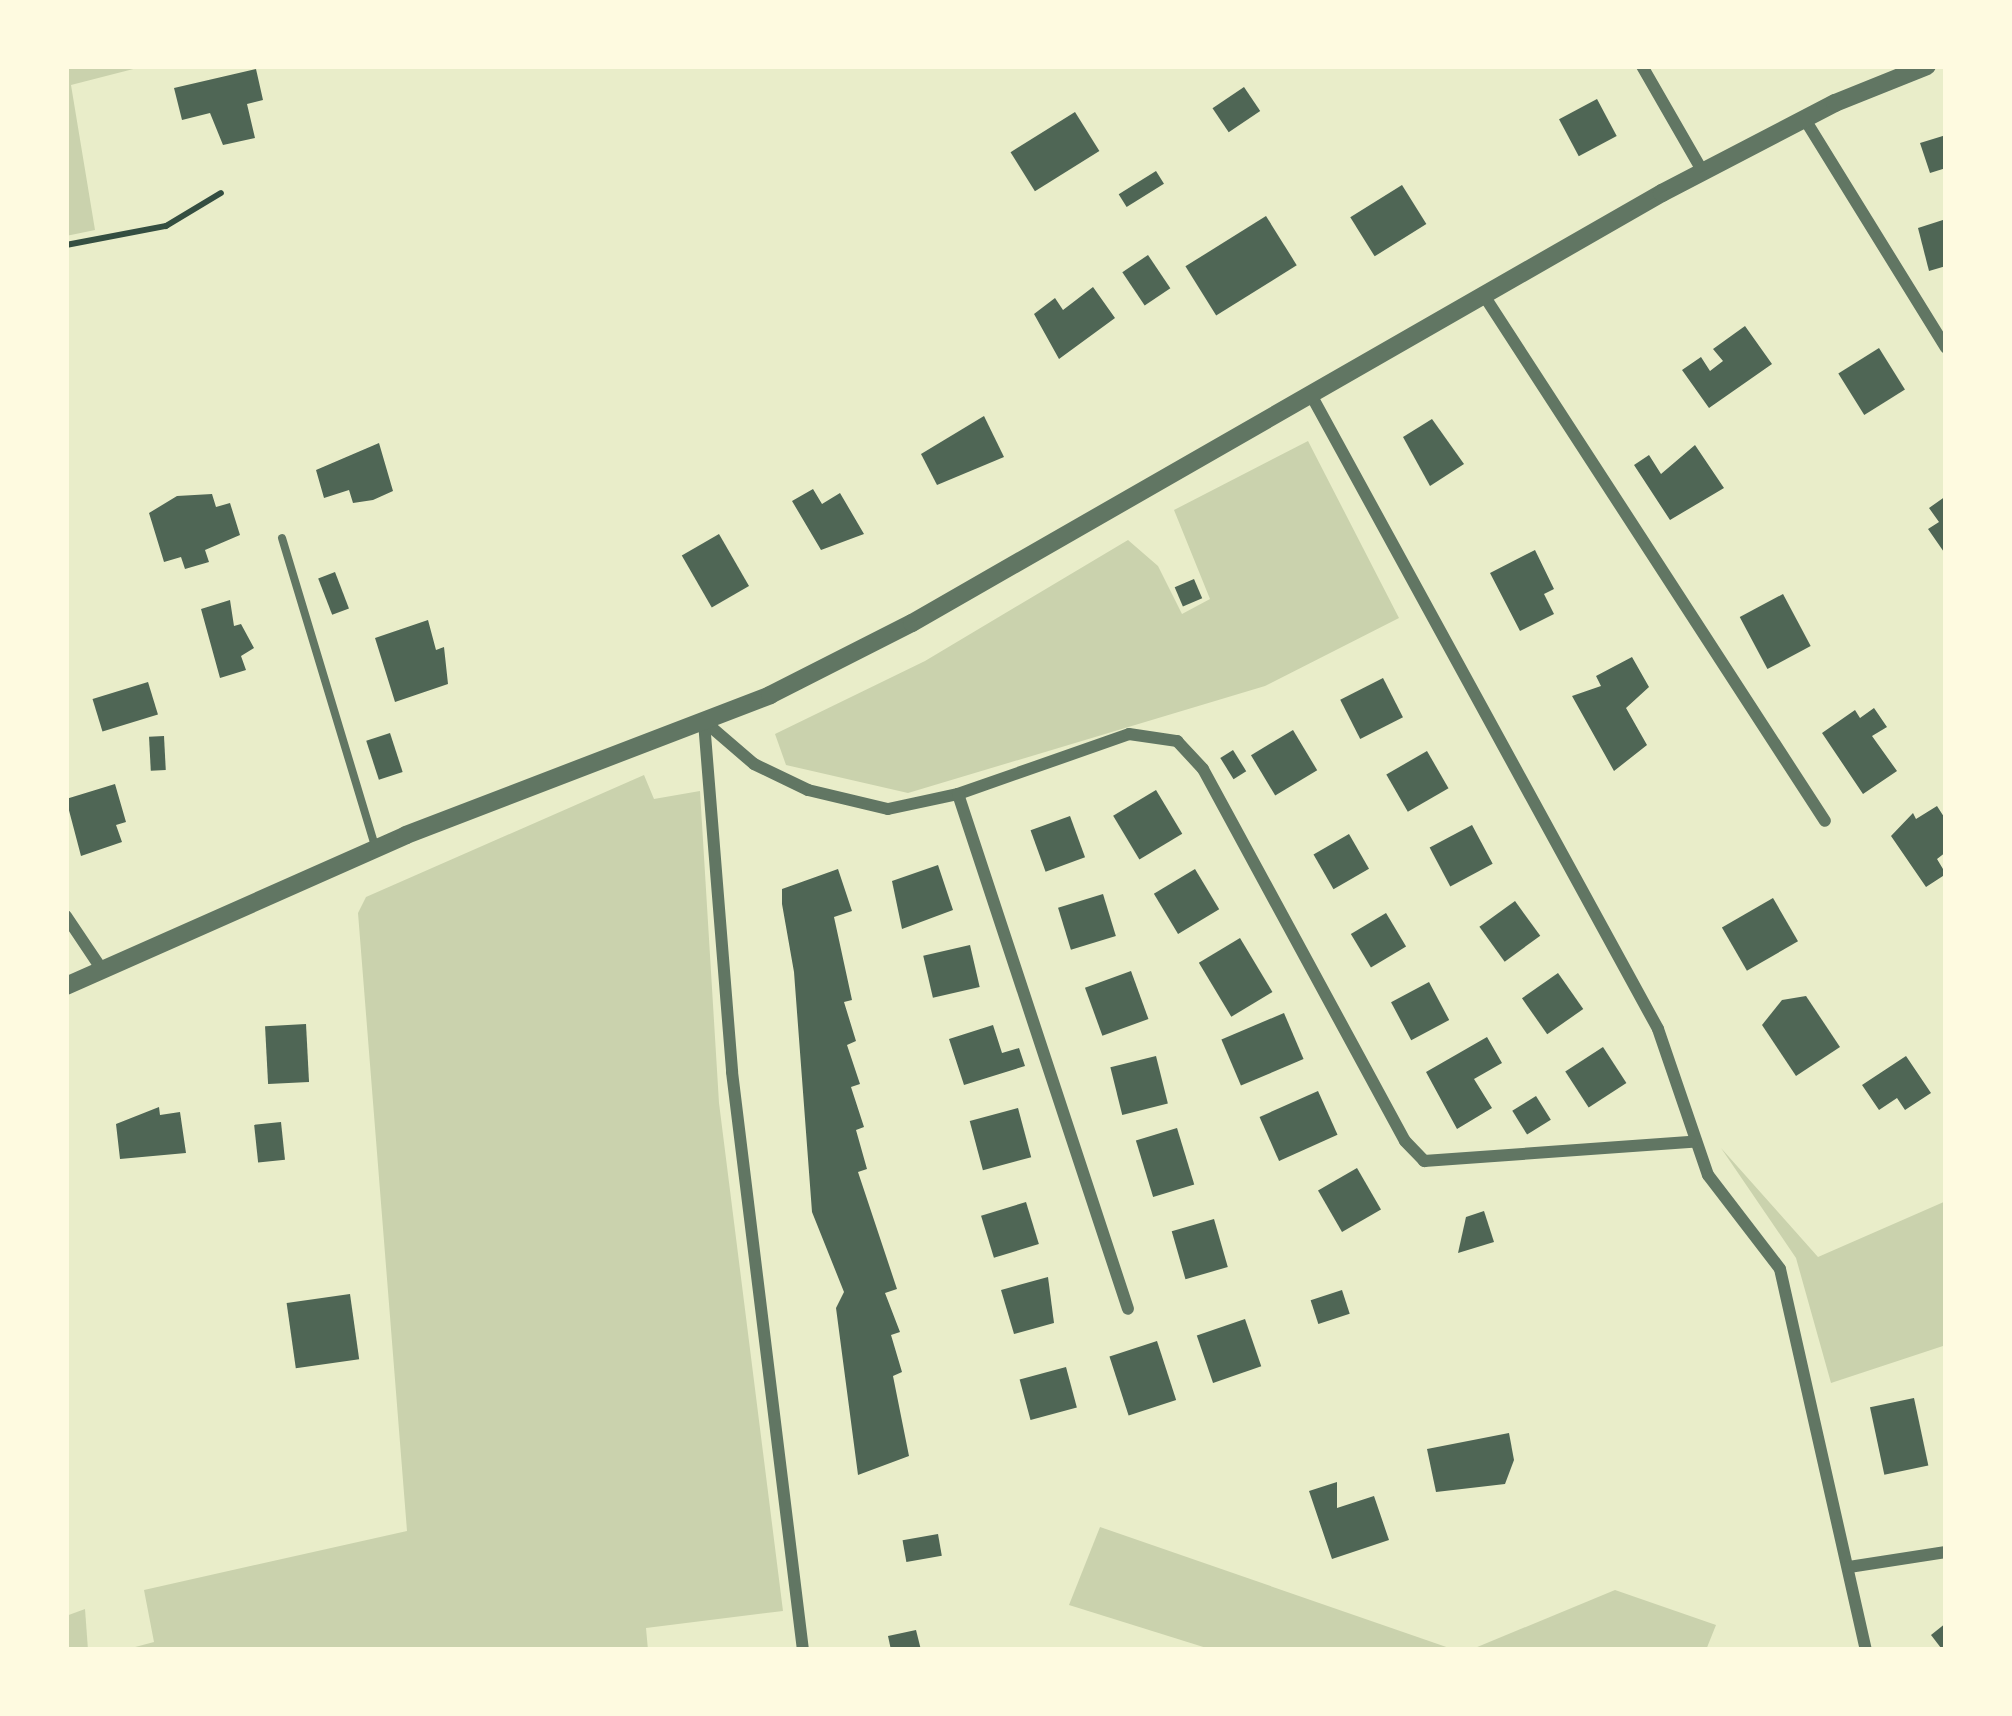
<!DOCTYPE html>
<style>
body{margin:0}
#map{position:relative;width:2012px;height:1716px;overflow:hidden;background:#e9edc9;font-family:"Archivo Narrow",sans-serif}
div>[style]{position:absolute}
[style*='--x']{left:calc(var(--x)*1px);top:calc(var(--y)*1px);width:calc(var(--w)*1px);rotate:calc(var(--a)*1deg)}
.green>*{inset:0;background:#cad2ad}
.building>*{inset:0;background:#4f6655;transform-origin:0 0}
.path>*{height:6px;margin:-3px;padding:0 3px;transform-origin:3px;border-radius:3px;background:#344e41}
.service>*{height:8px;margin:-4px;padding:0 4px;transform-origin:4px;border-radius:4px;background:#617663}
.minor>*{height:12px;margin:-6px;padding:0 6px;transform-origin:6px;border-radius:6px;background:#617663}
.tertiary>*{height:18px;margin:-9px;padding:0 9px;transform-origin:9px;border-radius:9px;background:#617663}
span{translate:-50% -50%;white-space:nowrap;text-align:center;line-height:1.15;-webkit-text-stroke:12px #fefae0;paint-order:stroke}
.frame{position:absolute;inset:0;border:69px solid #fefae0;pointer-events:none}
</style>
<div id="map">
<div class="green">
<div style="clip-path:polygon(68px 66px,145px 66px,71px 85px,95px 230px,66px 236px)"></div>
<div style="clip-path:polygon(1308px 441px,1399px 618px,1265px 686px,908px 793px,786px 765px,775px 734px,925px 661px,1128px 540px,1158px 566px,1182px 614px,1210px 599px,1174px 510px)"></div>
<div style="clip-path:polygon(644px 775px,654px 799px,700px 791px,719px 1103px,783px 1611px,646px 1628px,648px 1650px,124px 1650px,154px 1642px,144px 1590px,407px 1531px,358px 913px,366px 897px)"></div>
<div style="clip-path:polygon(1721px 1148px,1818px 1257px,1946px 1201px,1946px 1345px,1831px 1383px,1796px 1258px)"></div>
<div style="clip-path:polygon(1100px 1527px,1455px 1650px,1213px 1650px,1069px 1605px)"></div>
<div style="clip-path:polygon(1615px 1590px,1716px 1625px,1706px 1650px,1470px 1650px)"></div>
<div style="clip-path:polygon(85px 1609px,88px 1650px,66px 1650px,66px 1616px)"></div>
</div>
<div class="building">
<div style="clip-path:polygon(256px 69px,263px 100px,247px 104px,255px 138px,223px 145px,210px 113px,182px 120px,174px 88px)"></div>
<div style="left:1244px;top:87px;width:29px;height:38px;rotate:56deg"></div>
<div style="left:1597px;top:99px;width:42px;height:43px;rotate:62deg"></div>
<div style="left:1075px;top:112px;width:46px;height:76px;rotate:58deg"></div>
<div style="clip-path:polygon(1946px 135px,1946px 168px,1930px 173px,1920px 143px)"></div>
<div style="left:1156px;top:171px;width:15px;height:44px;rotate:58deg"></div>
<div style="left:1402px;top:185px;width:46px;height:61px;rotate:58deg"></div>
<div style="left:1266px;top:216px;width:58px;height:95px;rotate:58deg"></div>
<div style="clip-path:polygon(1946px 219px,1946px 266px,1929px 271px,1918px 228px)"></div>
<div style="left:1148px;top:255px;width:40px;height:31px;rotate:56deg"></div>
<div style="clip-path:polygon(1093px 287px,1115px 318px,1059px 359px,1034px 314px,1055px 298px,1063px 310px)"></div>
<div style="clip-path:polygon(1745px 326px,1772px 364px,1709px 408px,1682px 370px,1701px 357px,1710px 371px,1723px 361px,1713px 349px)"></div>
<div style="left:1879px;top:348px;width:49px;height:48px;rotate:58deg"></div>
<div style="clip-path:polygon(984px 416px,1004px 457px,937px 485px,921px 454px)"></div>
<div style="clip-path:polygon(1432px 419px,1464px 464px,1430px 486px,1403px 437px)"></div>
<div style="clip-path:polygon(379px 443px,393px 491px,373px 500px,353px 503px,349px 490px,324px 498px,316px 470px)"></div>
<div style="clip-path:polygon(1695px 445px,1724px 488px,1670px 520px,1634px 465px,1649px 455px,1661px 474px)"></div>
<div style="clip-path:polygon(813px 489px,822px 504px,840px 493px,864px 534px,821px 550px,792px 501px)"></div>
<div style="clip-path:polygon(212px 494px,216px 507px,230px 503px,240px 535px,205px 550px,209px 562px,185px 569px,181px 557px,164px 562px,149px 513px,177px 496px)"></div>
<div style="clip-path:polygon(1946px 496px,1946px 555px,1928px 529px,1939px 522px,1929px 508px)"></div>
<div style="left:719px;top:534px;width:60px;height:43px;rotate:60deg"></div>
<div style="clip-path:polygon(1535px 550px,1554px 589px,1544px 594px,1554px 614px,1520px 631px,1490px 573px)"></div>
<div style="left:335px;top:572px;width:39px;height:18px;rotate:69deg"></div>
<div style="left:1194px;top:579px;width:21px;height:21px;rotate:67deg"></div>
<div style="left:1783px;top:594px;width:59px;height:49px;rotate:62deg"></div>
<div style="clip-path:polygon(230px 600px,234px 626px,241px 624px,254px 648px,241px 656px,246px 670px,220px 678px,201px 609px)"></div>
<div style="clip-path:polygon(428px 620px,436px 650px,444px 647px,448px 684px,395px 702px,375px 638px)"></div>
<div style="clip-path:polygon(1632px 657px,1649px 687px,1626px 708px,1647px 745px,1614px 771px,1572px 696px,1601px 686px,1596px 676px)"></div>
<div style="left:1383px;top:678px;width:44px;height:48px;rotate:63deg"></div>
<div style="left:148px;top:682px;width:34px;height:58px;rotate:73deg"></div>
<div style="clip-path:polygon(1874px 708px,1887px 727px,1872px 736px,1897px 771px,1863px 794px,1822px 733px,1855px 710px,1860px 718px)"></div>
<div style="left:1293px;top:730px;width:47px;height:49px;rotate:59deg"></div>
<div style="left:390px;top:733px;width:41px;height:25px;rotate:72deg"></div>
<div style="left:164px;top:736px;width:34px;height:15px;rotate:87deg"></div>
<div style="left:1233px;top:750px;width:25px;height:15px;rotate:58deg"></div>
<div style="left:1427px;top:751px;width:43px;height:47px;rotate:60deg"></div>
<div style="clip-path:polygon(115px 784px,126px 822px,116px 825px,122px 842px,81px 856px,66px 799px)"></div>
<div style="left:1156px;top:790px;width:51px;height:50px;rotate:59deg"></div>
<div style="clip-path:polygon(1937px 806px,1946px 820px,1946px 852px,1937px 859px,1946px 874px,1926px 887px,1891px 836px,1913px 813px,1916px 819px)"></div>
<div style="left:1070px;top:816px;width:44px;height:42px;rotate:70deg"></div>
<div style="left:1472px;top:825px;width:44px;height:48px;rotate:62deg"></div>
<div style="left:1349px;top:834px;width:40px;height:41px;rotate:60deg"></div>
<div style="clip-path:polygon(938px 865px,953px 910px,902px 929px,892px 881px)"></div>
<div style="clip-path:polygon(838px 869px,852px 911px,834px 917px,852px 1000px,844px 1002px,856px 1041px,847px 1045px,860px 1084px,851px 1087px,864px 1127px,856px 1130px,867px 1169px,858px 1172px,897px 1289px,885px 1293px,900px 1332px,891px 1335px,902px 1372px,893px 1376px,909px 1456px,858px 1475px,836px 1308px,844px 1292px,812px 1212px,794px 972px,782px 904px,782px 889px)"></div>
<div style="left:1195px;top:869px;width:47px;height:48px;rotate:59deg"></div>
<div style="left:1103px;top:894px;width:44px;height:47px;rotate:73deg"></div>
<div style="left:1773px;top:898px;width:50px;height:59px;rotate:60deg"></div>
<div style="left:1515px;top:901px;width:43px;height:44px;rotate:54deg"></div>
<div style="left:1386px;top:913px;width:39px;height:41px;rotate:59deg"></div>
<div style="left:1240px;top:938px;width:63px;height:48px;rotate:59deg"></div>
<div style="left:970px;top:945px;width:43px;height:48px;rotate:77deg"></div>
<div style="left:1131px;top:971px;width:51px;height:49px;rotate:70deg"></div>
<div style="left:1558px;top:973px;width:44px;height:44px;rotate:55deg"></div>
<div style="left:1429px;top:982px;width:43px;height:43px;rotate:62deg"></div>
<div style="clip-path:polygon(1806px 996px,1840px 1047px,1796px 1076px,1762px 1025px,1782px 1000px)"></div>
<div style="left:1284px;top:1013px;width:50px;height:68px;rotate:67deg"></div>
<div style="left:306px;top:1024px;width:58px;height:41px;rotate:87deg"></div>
<div style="clip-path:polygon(993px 1025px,1002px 1053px,1019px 1048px,1025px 1066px,964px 1085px,949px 1039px)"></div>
<div style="clip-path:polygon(1487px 1037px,1502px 1063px,1474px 1079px,1492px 1108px,1457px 1129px,1426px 1072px)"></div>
<div style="left:1603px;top:1047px;width:43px;height:45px;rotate:57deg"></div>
<div style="left:1156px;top:1056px;width:49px;height:47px;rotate:76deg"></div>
<div style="clip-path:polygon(1906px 1056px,1931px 1093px,1905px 1110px,1897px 1098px,1879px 1110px,1862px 1085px)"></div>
<div style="left:1318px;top:1091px;width:48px;height:64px;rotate:66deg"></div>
<div style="left:1536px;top:1096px;width:28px;height:28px;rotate:58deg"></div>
<div style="clip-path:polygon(159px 1107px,160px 1115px,180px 1112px,186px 1153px,120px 1159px,116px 1124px)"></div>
<div style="left:1018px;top:1108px;width:51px;height:50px;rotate:75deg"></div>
<div style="left:281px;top:1122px;width:38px;height:27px;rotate:84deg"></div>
<div style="left:1177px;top:1128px;width:59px;height:43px;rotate:73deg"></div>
<div style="left:1357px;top:1168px;width:48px;height:45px;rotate:60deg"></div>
<div style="left:1026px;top:1202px;width:44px;height:47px;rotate:73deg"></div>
<div style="clip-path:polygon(1484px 1211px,1494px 1242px,1458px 1253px,1466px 1217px)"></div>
<div style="left:1214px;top:1219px;width:50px;height:44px;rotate:74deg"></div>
<div style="clip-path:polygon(1048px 1277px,1054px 1323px,1014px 1334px,1001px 1290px)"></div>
<div style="left:1342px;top:1290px;width:25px;height:33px;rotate:72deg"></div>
<div style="left:350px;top:1294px;width:66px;height:64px;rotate:82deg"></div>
<div style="left:1245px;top:1319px;width:50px;height:51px;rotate:71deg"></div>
<div style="left:1157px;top:1341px;width:62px;height:50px;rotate:72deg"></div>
<div style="left:1066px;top:1367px;width:42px;height:48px;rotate:75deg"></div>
<div style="left:1914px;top:1398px;width:69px;height:45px;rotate:78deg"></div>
<div style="clip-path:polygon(1509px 1433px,1514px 1460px,1505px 1484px,1436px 1492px,1427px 1449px)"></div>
<div style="clip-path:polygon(1337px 1482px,1337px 1508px,1374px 1496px,1389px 1540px,1332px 1559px,1309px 1491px)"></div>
<div style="left:938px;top:1534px;width:22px;height:36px;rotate:80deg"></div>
<div style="clip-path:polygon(1946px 1623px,1946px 1645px,1941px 1648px,1931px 1635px)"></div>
<div style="clip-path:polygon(916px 1630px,921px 1650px,891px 1650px,888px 1636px)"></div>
</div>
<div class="path">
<div style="--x:66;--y:245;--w:102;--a:-10.8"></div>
<div style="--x:166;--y:226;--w:64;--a:-31"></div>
</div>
<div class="service">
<div style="--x:282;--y:538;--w:323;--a:73.2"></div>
</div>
<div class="minor">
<div style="--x:1642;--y:66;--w:122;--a:60.1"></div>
<div style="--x:1804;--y:118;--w:270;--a:58.3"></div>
<div style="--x:1483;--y:294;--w:628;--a:57.02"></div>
<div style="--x:1310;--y:393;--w:725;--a:61.31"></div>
<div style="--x:1658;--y:1029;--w:154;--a:71.1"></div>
<div style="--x:1708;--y:1175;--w:118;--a:52.5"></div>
<div style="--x:1780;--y:1269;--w:391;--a:77.3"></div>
<div style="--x:704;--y:721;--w:66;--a:40.7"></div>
<div style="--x:754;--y:764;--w:60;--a:25.7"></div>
<div style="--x:808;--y:790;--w:82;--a:13.4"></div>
<div style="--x:888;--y:809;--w:72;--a:-12.1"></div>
<div style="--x:958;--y:794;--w:181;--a:-19.3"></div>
<div style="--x:1129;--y:734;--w:49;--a:8.3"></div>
<div style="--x:1177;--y:741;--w:38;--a:47"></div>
<div style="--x:1203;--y:769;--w:423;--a:61.5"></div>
<div style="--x:1405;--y:1141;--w:28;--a:46"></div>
<div style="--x:1424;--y:1161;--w:269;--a:-4.1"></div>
<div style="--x:704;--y:722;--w:351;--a:85.4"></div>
<div style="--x:732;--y:1072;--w:582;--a:83"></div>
<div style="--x:958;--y:794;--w:542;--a:71.73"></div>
<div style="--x:66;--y:916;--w:63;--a:56.1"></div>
<div style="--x:1849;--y:1567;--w:98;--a:-8.8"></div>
</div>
<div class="tertiary">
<div style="--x:66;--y:986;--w:372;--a:-23.9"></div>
<div style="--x:406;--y:835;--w:390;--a:-21"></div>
<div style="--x:770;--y:695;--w:159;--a:-26.9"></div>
<div style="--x:912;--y:623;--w:865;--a:-29.83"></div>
<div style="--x:1662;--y:193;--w:195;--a:-27.5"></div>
<div style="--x:1835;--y:103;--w:99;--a:-21.9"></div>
</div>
<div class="frame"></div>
</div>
